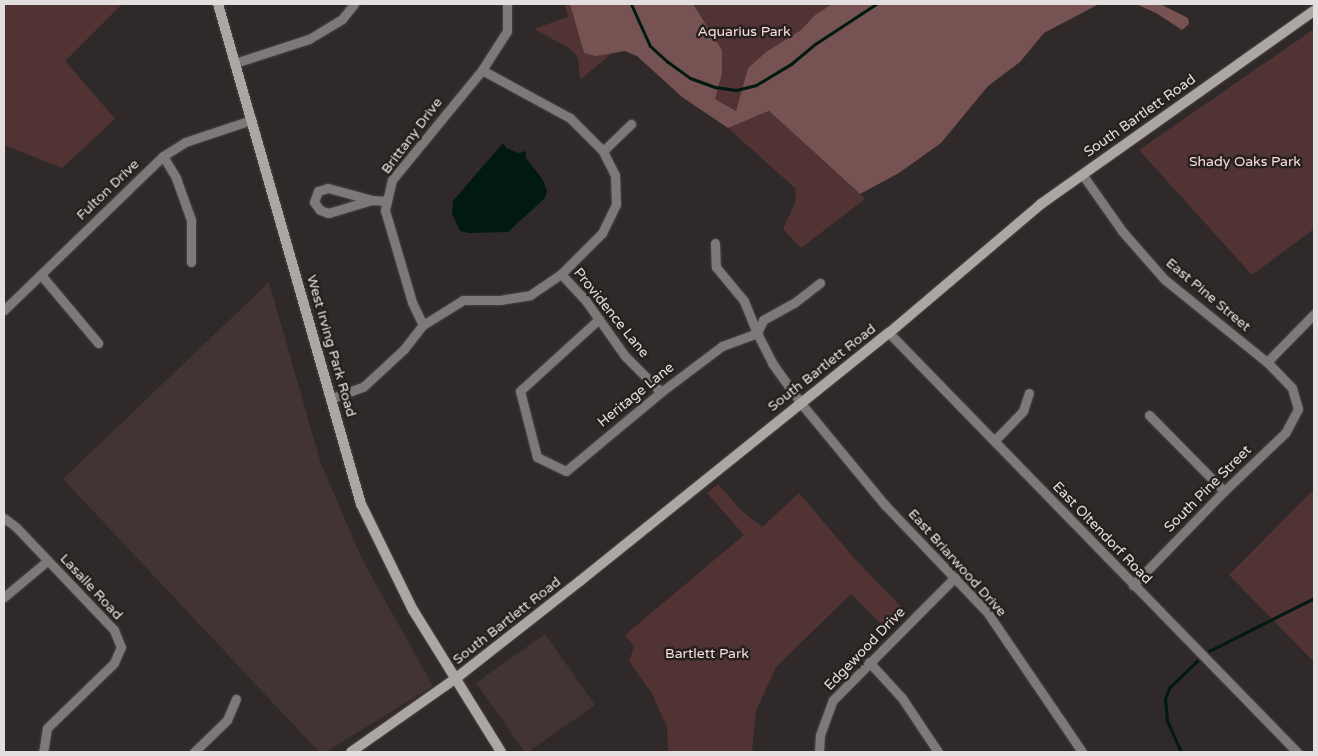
<!DOCTYPE html>
<style>
body{margin:0}
#map{position:relative;width:1318px;height:756px;overflow:hidden;background:#302929;font-family:"Varela Round",sans-serif}
div>[style]{position:absolute}
[style*='--x']{left:calc(var(--x)*1px);top:calc(var(--y)*1px);width:calc(var(--w)*1px);rotate:calc(var(--a)*1deg)}
.built>*{inset:0;background:#413433}
.green>*{inset:0;background:#513333}
.forest>*{inset:0;background:#765352}
.water>*{inset:0;background:#001911}
.stream>*{height:3px;margin:-1.5px;padding:0 1.5px;transform-origin:1.5px;border-radius:1.5px;background:#001911}
.roads{filter:drop-shadow(0 0 1px #4d4646) drop-shadow(0 0 1px #4d4646)}
.minor>*{height:9px;margin:-4.5px;padding:0 4.5px;transform-origin:4.5px;border-radius:4.5px;background:#7d7979}
.secondary>*{height:10px;margin:-5px;padding:0 5px;transform-origin:5px;border-radius:5px;background:#aca6a5}
span{translate:-50% -50%;white-space:nowrap;text-align:center;line-height:1.15;-webkit-text-stroke:5px #26201f;paint-order:stroke}
.park-label{font-size:14px;color:#f8dcdb}
.street-label{font-size:14px;color:#e4dfdf}
.frame{position:absolute;inset:0;border:5px solid #e4dfdf;pointer-events:none}
</style>
<div id="map">
<div class="built">
<div style="clip-path:polygon(269px 282px,320px 461px,363px 561px,433px 686px,326px 752px,319px 752px,63px 479px)"></div>
<div style="clip-path:polygon(545px 634px,595px 705px,528px 752px,525px 752px,476px 683px)"></div>
</div>
<div class="green">
<div style="clip-path:polygon(4px 4px,122px 4px,65px 61px,115px 119px,62px 168px,4px 145px)"></div>
<div style="clip-path:polygon(565px 4px,570px 4px,584px 53px,613px 52px,580px 80px,578px 58px,569px 48px,534px 29px,568px 17px)"></div>
<div style="clip-path:polygon(693px 4px,832px 4px,815px 15px,801px 30px,766px 52px,748px 68px,736px 111px,715px 99px,722px 74px,722px 50px)"></div>
<div style="clip-path:polygon(1314px 29px,1314px 229px,1252px 275px,1139px 150px)"></div>
<div style="clip-path:polygon(769px 111px,865px 199px,801px 248px,783px 229px,796px 200px,795px 188px,728px 128px)"></div>
<div style="clip-path:polygon(718px 484px,741px 510px,762px 527px,799px 493px,855px 559px,908px 614px,888px 631px,851px 594px,776px 667px,756px 711px,752px 752px,668px 752px,667px 727px,651px 692px,629px 661px,634px 647px,625px 635px,744px 535px,707px 493px)"></div>
<div style="clip-path:polygon(1314px 489px,1314px 662px,1229px 575px)"></div>
</div>
<div class="forest">
<div style="clip-path:polygon(570px 4px,693px 4px,722px 50px,722px 74px,715px 99px,736px 111px,748px 68px,766px 52px,801px 30px,815px 15px,832px 4px,1099px 4px,1044px 33px,1020px 62px,988px 86px,941px 143px,899px 173px,860px 194px,769px 111px,728px 128px,682px 97px,637px 56px,625px 51px,596px 56px,584px 53px)"></div>
<div style="clip-path:polygon(1136px 4px,1160px 4px,1188px 18px,1189px 24px,1182px 30px,1156px 13px)"></div>
</div>
<div class="water">
<div style="clip-path:polygon(503px 143px,506px 148px,519px 153px,526px 151px,526px 158px,543px 180px,547px 192px,545px 198px,508px 232px,469px 233px,460px 231px,452px 214px,453px 201px)"></div>
</div>
<div class="stream">
<div style="--x:631;--y:4;--w:46;--a:65.7"></div>
<div style="--x:650;--y:46;--w:24;--a:42"></div>
<div style="--x:668;--y:62;--w:27;--a:36"></div>
<div style="--x:690;--y:78;--w:27;--a:20"></div>
<div style="--x:715;--y:87;--w:21;--a:8"></div>
<div style="--x:736;--y:90;--w:21;--a:-14"></div>
<div style="--x:756;--y:85;--w:41;--a:-31"></div>
<div style="--x:791;--y:64;--w:31;--a:-40"></div>
<div style="--x:815;--y:44;--w:73;--a:-33.3"></div>
<div style="--x:1209;--y:651;--w:118;--a:-26.8"></div>
<div style="--x:1181;--y:752;--w:34;--a:-114"></div>
<div style="--x:1167;--y:721;--w:22;--a:-95"></div>
<div style="--x:1165;--y:699;--w:12;--a:-70"></div>
<div style="--x:1169;--y:688;--w:39;--a:-44"></div>
</div>
<div class="roads">
<div class="minor">
<div style="--x:235;--y:63;--w:78;--a:-18"></div>
<div style="--x:309;--y:39;--w:39;--a:-31"></div>
<div style="--x:342;--y:19;--w:19;--a:-51"></div>
<div style="--x:603;--y:151;--w:39;--a:-44"></div>
<div style="--x:163;--y:156;--w:26;--a:59"></div>
<div style="--x:176;--y:178;--w:45;--a:70.3"></div>
<div style="--x:191;--y:220;--w:42;--a:90"></div>
<div style="--x:1082;--y:174;--w:70;--a:54.9"></div>
<div style="--x:1122;--y:231;--w:64;--a:48.8"></div>
<div style="--x:1164;--y:279;--w:132;--a:38.9"></div>
<div style="--x:1267;--y:362;--w:36;--a:46"></div>
<div style="--x:1292;--y:388;--w:22;--a:74"></div>
<div style="--x:1298;--y:409;--w:27;--a:118"></div>
<div style="--x:1285;--y:433;--w:84;--a:136.4"></div>
<div style="--x:1224;--y:491;--w:131;--a:134.1"></div>
<div style="--x:372;--y:200;--w:46;--a:163.5"></div>
<div style="--x:328;--y:213;--w:9;--a:-159"></div>
<div style="--x:320;--y:210;--w:10;--a:-127"></div>
<div style="--x:314;--y:202;--w:12;--a:-70"></div>
<div style="--x:318;--y:191;--w:10;--a:-17"></div>
<div style="--x:328;--y:188;--w:46;--a:15.3"></div>
<div style="--x:372;--y:200;--w:15;--a:4"></div>
<div style="--x:715;--y:243;--w:24;--a:88"></div>
<div style="--x:716;--y:267;--w:44;--a:50.5"></div>
<div style="--x:744;--y:301;--w:35;--a:68"></div>
<div style="--x:757;--y:333;--w:34;--a:63"></div>
<div style="--x:772;--y:363;--w:48;--a:54.3"></div>
<div style="--x:800;--y:402;--w:134;--a:50.5"></div>
<div style="--x:885;--y:505;--w:148;--a:46.4"></div>
<div style="--x:987;--y:612;--w:169;--a:55.8"></div>
<div style="--x:561;--y:274;--w:37;--a:47"></div>
<div style="--x:586;--y:301;--w:67;--a:54.7"></div>
<div style="--x:625;--y:356;--w:51;--a:45"></div>
<div style="--x:41;--y:275;--w:89;--a:50"></div>
<div style="--x:4;--y:310;--w:221;--a:-44.1"></div>
<div style="--x:163;--y:156;--w:26;--a:-32"></div>
<div style="--x:185;--y:142;--w:70;--a:-18.4"></div>
<div style="--x:599;--y:319;--w:107;--a:137.7"></div>
<div style="--x:520;--y:391;--w:68;--a:75.6"></div>
<div style="--x:537;--y:457;--w:32;--a:26"></div>
<div style="--x:566;--y:471;--w:124;--a:-39.7"></div>
<div style="--x:661;--y:392;--w:76;--a:-37"></div>
<div style="--x:722;--y:346;--w:37;--a:-20"></div>
<div style="--x:757;--y:333;--w:14;--a:-65"></div>
<div style="--x:763;--y:320;--w:35;--a:-29"></div>
<div style="--x:794;--y:303;--w:33;--a:-38"></div>
<div style="--x:423;--y:325;--w:25;--a:-116"></div>
<div style="--x:412;--y:302;--w:96;--a:-106.4"></div>
<div style="--x:385;--y:210;--w:31;--a:-77"></div>
<div style="--x:392;--y:180;--w:142;--a:-50.7"></div>
<div style="--x:482;--y:70;--w:46;--a:-57.3"></div>
<div style="--x:507;--y:31;--w:27;--a:-90"></div>
<div style="--x:889;--y:333;--w:585;--a:45.76"></div>
<div style="--x:1267;--y:362;--w:67;--a:-45.6"></div>
<div style="--x:332;--y:398;--w:33;--a:-20"></div>
<div style="--x:363;--y:387;--w:56;--a:-42.8"></div>
<div style="--x:404;--y:349;--w:31;--a:-52"></div>
<div style="--x:423;--y:325;--w:47;--a:-32"></div>
<div style="--x:463;--y:300;--w:37;--a:0"></div>
<div style="--x:500;--y:300;--w:30;--a:-9"></div>
<div style="--x:530;--y:295;--w:37;--a:-34"></div>
<div style="--x:561;--y:274;--w:58;--a:-45"></div>
<div style="--x:602;--y:233;--w:32;--a:-64"></div>
<div style="--x:616;--y:204;--w:29;--a:-92"></div>
<div style="--x:615;--y:175;--w:27;--a:-117"></div>
<div style="--x:603;--y:151;--w:47;--a:-135"></div>
<div style="--x:570;--y:118;--w:100;--a:-151.4"></div>
<div style="--x:1149;--y:415;--w:107;--a:45.4"></div>
<div style="--x:994;--y:441;--w:42;--a:-46"></div>
<div style="--x:1023;--y:411;--w:19;--a:-72"></div>
<div style="--x:4;--y:518;--w:15;--a:37"></div>
<div style="--x:16;--y:527;--w:142;--a:46.4"></div>
<div style="--x:114;--y:630;--w:18;--a:68"></div>
<div style="--x:121;--y:647;--w:17;--a:114"></div>
<div style="--x:114;--y:663;--w:93;--a:135.9"></div>
<div style="--x:47;--y:728;--w:24;--a:99"></div>
<div style="--x:4;--y:597;--w:56;--a:-39.9"></div>
<div style="--x:869;--y:662;--w:49;--a:47.5"></div>
<div style="--x:902;--y:698;--w:65;--a:56.3"></div>
<div style="--x:194;--y:752;--w:46;--a:-44.1"></div>
<div style="--x:227;--y:720;--w:23;--a:-67"></div>
<div style="--x:819;--y:752;--w:17;--a:-87"></div>
<div style="--x:820;--y:735;--w:37;--a:-70"></div>
<div style="--x:833;--y:700;--w:173;--a:-45.2"></div>
</div>
<div class="secondary">
<div style="--x:218;--y:4;--w:520;--a:74.04"></div>
<div style="--x:361;--y:504;--w:118;--a:63.9"></div>
<div style="--x:413;--y:610;--w:167;--a:58.2"></div>
<div style="--x:351;--y:752;--w:127;--a:-35.1"></div>
<div style="--x:455;--y:679;--w:159;--a:-38.1"></div>
<div style="--x:580;--y:581;--w:396;--a:-38.8"></div>
<div style="--x:889;--y:333;--w:199;--a:-40.3"></div>
<div style="--x:1041;--y:204;--w:334;--a:-35.3"></div>
</div>
</div>
<div class="park-label">
<span style="left:744px;top:32px">Aquarius Park</span>
<span style="left:1245px;top:162px">Shady Oaks Park</span>
<span style="left:707px;top:654px">Bartlett Park</span>
</div>
<div class="street-label">
<span style="left:1140px;top:116px;rotate:-35deg">South Bartlett Road</span>
<span style="left:412px;top:136px;rotate:-53deg">Brittany Drive</span>
<span style="left:108px;top:190px;rotate:-44deg">Fulton Drive</span>
<span style="left:1208px;top:295px;rotate:40deg">East Pine Street</span>
<span style="left:611px;top:313px;rotate:51deg">Providence Lane</span>
<span style="left:331px;top:346px;rotate:74deg">West Irving Park Road</span>
<span style="left:822px;top:368px;rotate:-38deg">South Bartlett Road</span>
<span style="left:636px;top:395px;rotate:-39deg">Heritage Lane</span>
<span style="left:1208px;top:489px;rotate:-45deg">South Pine Street</span>
<span style="left:1102px;top:533px;rotate:46deg">East Oltendorf Road</span>
<span style="left:957px;top:563px;rotate:48deg">East Briarwood Drive</span>
<span style="left:91px;top:587px;rotate:47deg">Lasalle Road</span>
<span style="left:507px;top:621px;rotate:-38deg">South Bartlett Road</span>
<span style="left:865px;top:649px;rotate:-46deg">Edgewood Drive</span>
</div>
<div class="frame"></div>
</div>
